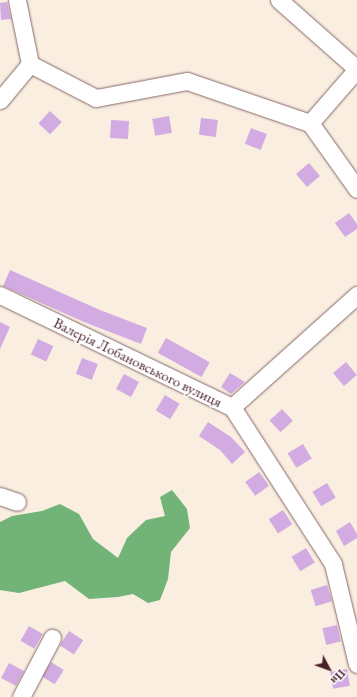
<!DOCTYPE html>
<meta charset="utf-8">
<style>
body{margin:0}
#map{position:relative;width:357px;height:697px;overflow:hidden;background:#f9eee0;font-family:"EB Garamond",serif}
div>[style]{position:absolute}
[style*='--x']{left:calc(var(--x)*1px);top:calc(var(--y)*1px);width:calc(var(--w)*1px);rotate:calc(var(--a)*1deg)}
.forest>*{inset:0;background:#72b478}
.building>*{inset:0;background:#d2abe2;transform-origin:0 0}
.roads{filter:drop-shadow(0 0 1px #87676a) drop-shadow(0 0 1px #87676a)}
.minor>*{height:17px;margin:-8.5px;padding:0 8.5px;transform-origin:8.5px;border-radius:8.5px;background:#fff}
span{translate:-50% -50%;white-space:nowrap;text-align:center;line-height:1.15;-webkit-text-stroke:3.5px #fff;paint-order:stroke}
.street-label{font-size:15px;color:#4a1f2b}
.north{position:absolute;left:309px;top:649px;width:40px;height:40px;-webkit-text-stroke:3px #fff;paint-order:stroke;rotate:131deg;font-size:11px;font-weight:700;line-height:16px;text-align:center;color:#4a1f2b}
.north::after{content:'';display:block;margin:auto;width:14px;height:18px;background:#4a1f2b;clip-path:polygon(50% 0,100% 100%,50% 72%,0 100%)}
</style>
<div id="map">
<div class="forest">
<div style="clip-path:polygon(172px 490px,187px 509px,190px 528px,171px 552px,168px 579px,160px 600px,148px 603px,133px 594px,118px 597px,89px 599px,65px 581px,19px 593px,0 590px,0 522px,12px 516px,42px 511px,60px 504px,79px 514px,93px 539px,118px 558px,127px 538px,146px 520px,165px 516px,160px 497px)"></div>
</div>
<div class="building">
<div style="clip-path:polygon(7px 2px,11px 19px,1px 20px,0 3px)"></div>
<div style="left:50px;top:111px;width:16px;height:17px;rotate:43deg"></div>
<div style="left:169px;top:116px;width:17px;height:17px;rotate:80deg"></div>
<div style="left:201px;top:118px;width:17px;height:17px;rotate:7deg"></div>
<div style="left:111px;top:120px;width:18px;height:18px;rotate:3deg"></div>
<div style="left:251px;top:128px;width:17px;height:17px;rotate:21deg"></div>
<div style="left:309px;top:163px;width:17px;height:17px;rotate:50deg"></div>
<div style="clip-path:polygon(349px 213px,357px 224px,357px 229px,345px 237px,335px 223px)"></div>
<div style="clip-path:polygon(10px 270px,100px 310px,147px 328px,141px 344px,84px 322px,3px 286px)"></div>
<div style="clip-path:polygon(0 322px,10px 327px,0 349px)"></div>
<div style="left:166px;top:338px;width:50px;height:17px;rotate:29deg"></div>
<div style="left:38px;top:339px;width:17px;height:17px;rotate:25deg"></div>
<div style="left:82px;top:358px;width:17px;height:17px;rotate:21deg"></div>
<div style="left:346px;top:362px;width:17px;height:17px;rotate:50deg"></div>
<div style="clip-path:polygon(230px 373px,245px 382px,231px 394px,221px 387px)"></div>
<div style="left:124px;top:374px;width:17px;height:17px;rotate:28deg"></div>
<div style="left:165px;top:395px;width:17px;height:18px;rotate:31deg"></div>
<div style="left:282px;top:409px;width:16px;height:17px;rotate:47deg"></div>
<div style="clip-path:polygon(208px 422px,231px 437px,245px 452px,232px 464px,220px 450px,199px 436px)"></div>
<div style="left:303px;top:444px;width:17px;height:18px;rotate:59deg"></div>
<div style="left:259px;top:472px;width:17px;height:17px;rotate:54deg"></div>
<div style="left:327px;top:483px;width:17px;height:17px;rotate:59deg"></div>
<div style="left:283px;top:510px;width:17px;height:17px;rotate:57deg"></div>
<div style="clip-path:polygon(350px 522px,357px 534px,357px 538px,344px 546px,336px 531px)"></div>
<div style="left:306px;top:548px;width:17px;height:17px;rotate:59deg"></div>
<div style="left:327px;top:585px;width:17px;height:17px;rotate:73deg"></div>
<div style="left:337px;top:625px;width:17px;height:15px;rotate:77deg"></div>
<div style="left:29px;top:626px;width:16px;height:17px;rotate:30deg"></div>
<div style="left:69px;top:631px;width:17px;height:17px;rotate:33deg"></div>
<div style="left:51px;top:662px;width:15px;height:17px;rotate:32deg"></div>
<div style="left:9px;top:663px;width:17px;height:17px;rotate:28deg"></div>
<div style="left:347px;top:669px;width:17px;height:17px;rotate:80deg"></div>
</div>
<div class="roads">
<div class="minor">
<div style="--x:17;--y:0;--w:65;--a:78.5"></div>
<div style="--x:30;--y:64;--w:74;--a:27.3"></div>
<div style="--x:96;--y:98;--w:93;--a:-10.6"></div>
<div style="--x:187;--y:81;--w:130;--a:18.9"></div>
<div style="--x:279;--y:0;--w:104;--a:41.5"></div>
<div style="--x:357;--y:69;--w:72;--a:131"></div>
<div style="--x:310;--y:123;--w:81;--a:54.5"></div>
<div style="--x:0;--y:100;--w:47;--a:-50.2"></div>
<div style="--x:0;--y:295;--w:258;--a:25.8"></div>
<div style="--x:232;--y:407;--w:187;--a:57.2"></div>
<div style="--x:333;--y:564;--w:103;--a:76.5"></div>
<div style="--x:232;--y:407;--w:168;--a:-41.9"></div>
<div style="--x:0;--y:496;--w:18;--a:19"></div>
<div style="--x:21;--y:697;--w:67;--a:-62.3"></div>
</div>
</div>
<div class="street-label">
<span style="left:138px;top:362px;rotate:26deg">Валерія Лобановського вулиця</span>
</div>
<div class="north">Пн</div>
</div>
